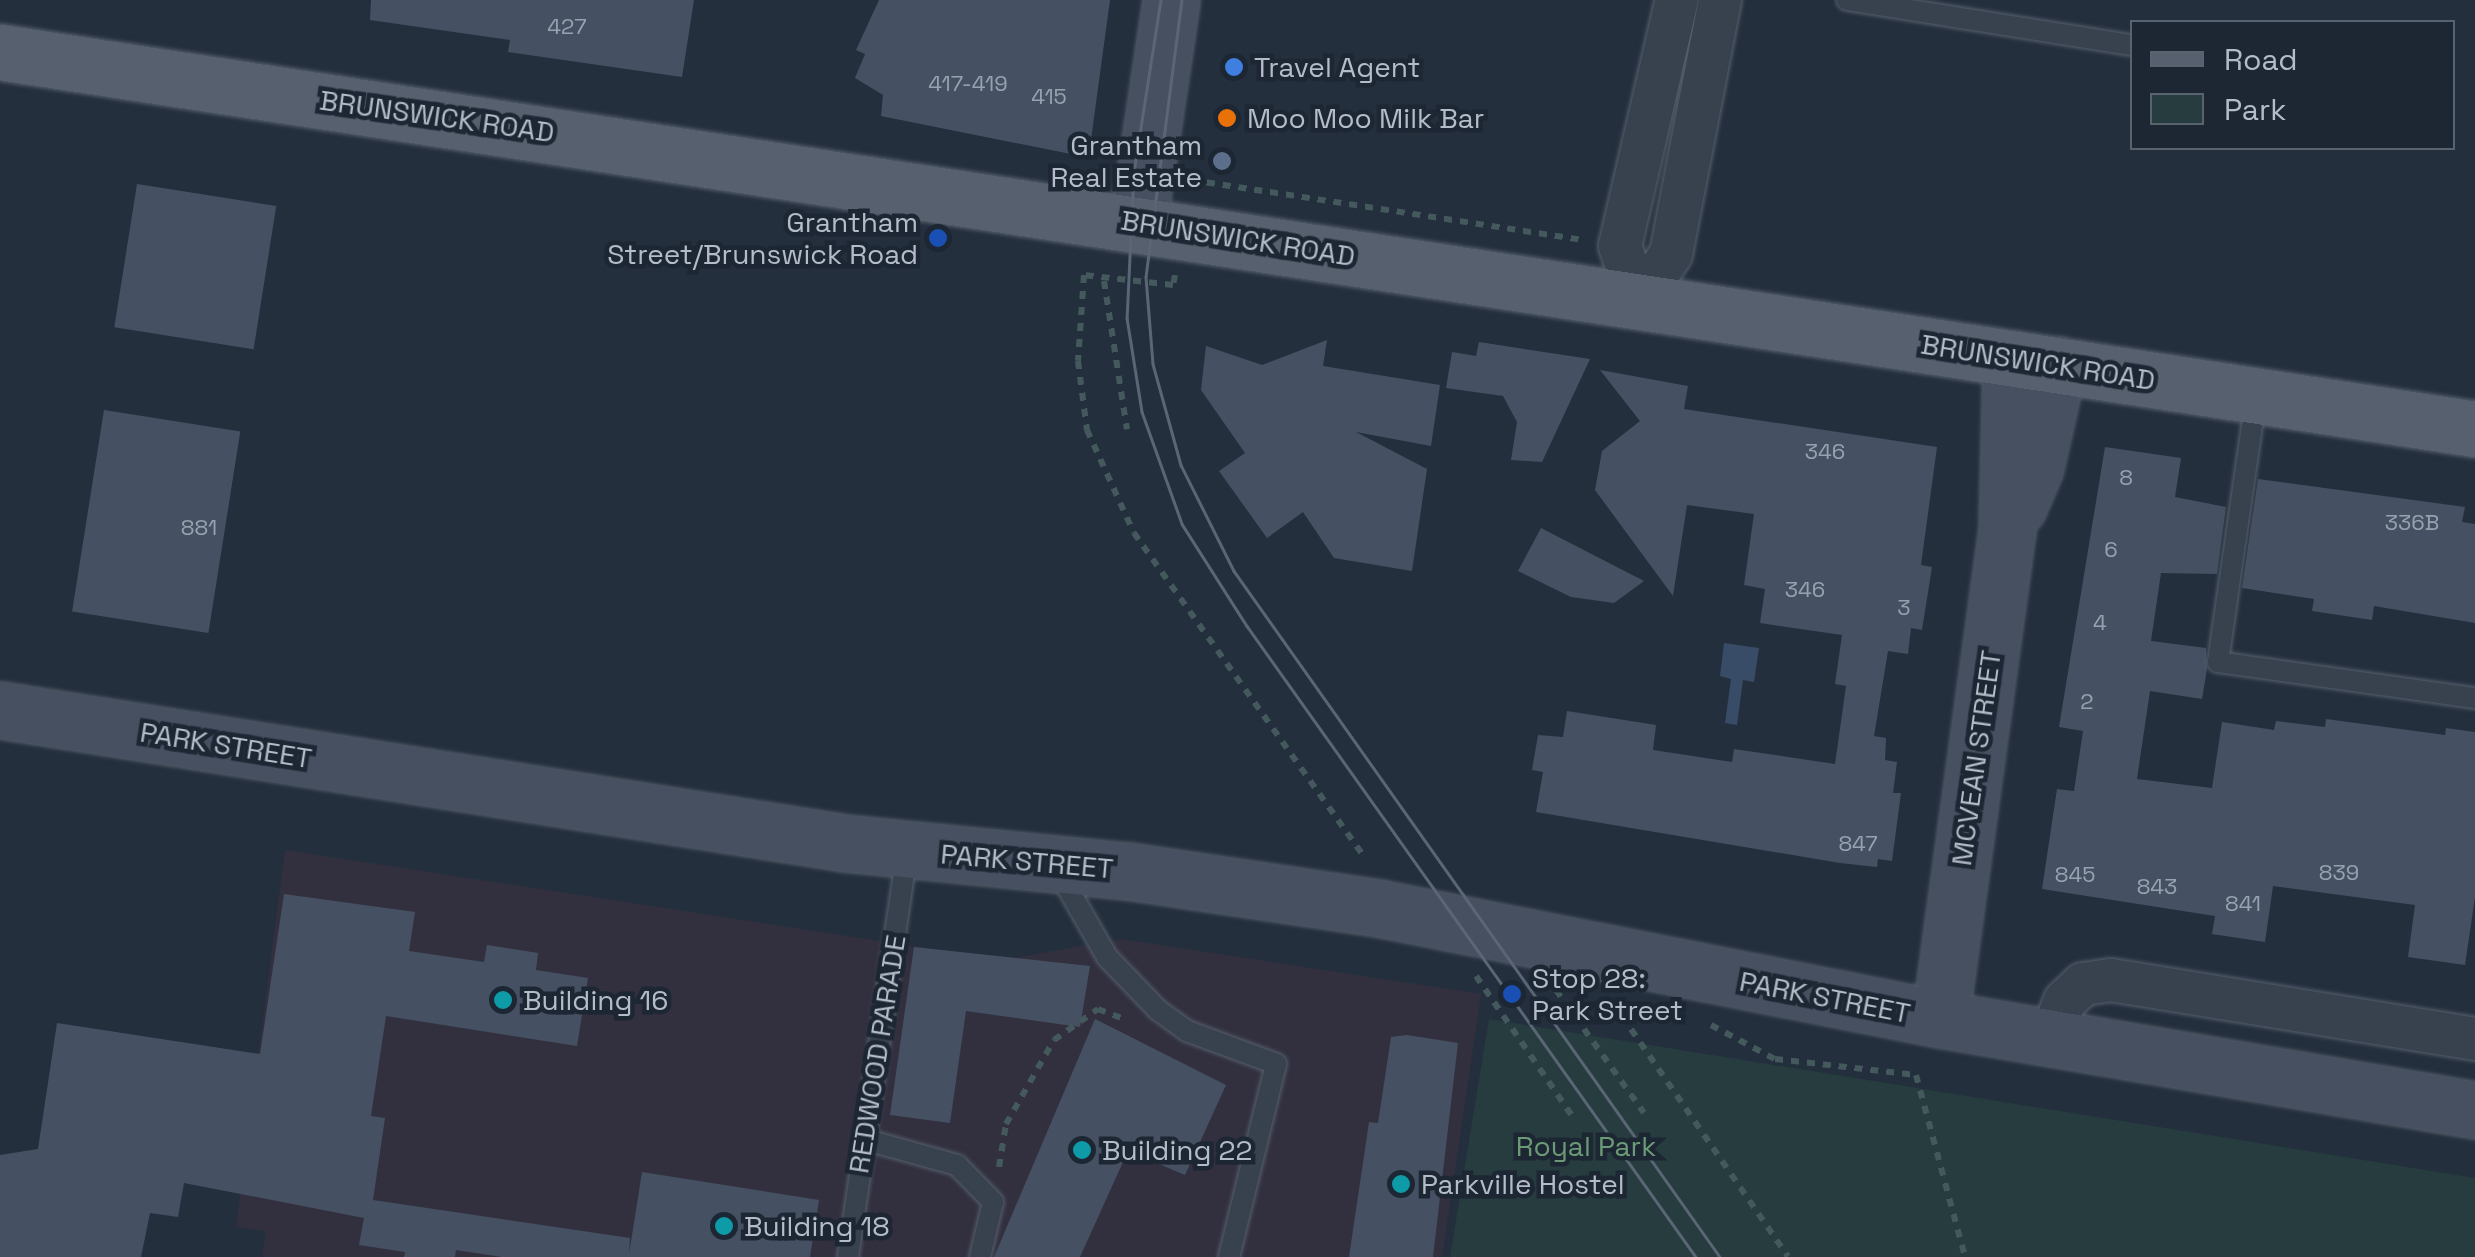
<!DOCTYPE html>
<style>
body{margin:0}
#map{position:relative;width:2475px;height:1257px;overflow:hidden;background:#242f3e;font-family:"Space Grotesk",sans-serif}
div>[style]{position:absolute}
[style*='--x']{left:calc(var(--x)*1px);top:calc(var(--y)*1px);width:calc(var(--w)*1px);rotate:calc(var(--a)*1deg)}
.medical>*{inset:0;background:#32303f}
.green>*{inset:0;background:#263c3f}
.water>*{inset:0;background:#394c67}
.building>*{inset:0;background:#455162;transform-origin:0 0}
.path>*{height:6px;margin-top:-3px;transform-origin:0;background:repeating-linear-gradient(90deg,#44595c 0 8px,transparent 0 16px)}
.roads{filter:drop-shadow(0 0 2px #565f6c) drop-shadow(0 0 2px #565f6c)}
.lane>*{height:20px;margin:-10px;padding:0 10px;transform-origin:10px;border-radius:10px;background:#38414e}
.street>*{height:42px;margin:-21px;padding:0 21px;transform-origin:21px;border-radius:21px;background:#38414e}
.secondary>*{height:55px;margin:-27.5px;padding:0 27.5px;transform-origin:27.5px;border-radius:27.5px;background:#465061}
.primary>*{height:55px;margin:-27.5px;padding:0 27.5px;transform-origin:27.5px;border-radius:27.5px;background:#56606e}
.tram>*{height:2.5px;margin:-1.25px;padding:0 1.25px;transform-origin:1.25px;border-radius:1.25px;background:#5a6575}
.dots>*{width:28px;height:28px;translate:-50% -50%;box-sizing:border-box;border:5px solid #1d2633;border-radius:50%}
span{translate:-50% -50%;white-space:nowrap;text-align:center;line-height:1.15;-webkit-text-stroke:9px #1d2633;paint-order:stroke}
.number-label{font-size:22px;color:#98a1af}
.number-label span{-webkit-text-stroke-width:0}
.poi-label{font-size:28px;color:#b4bcc9}
.left{translate:0 -50%;text-align:left}
.right{translate:-100% -50%;text-align:right}
.street-label{font-size:28px;color:#b4bcc9}
.park-label{font-size:28px;color:#6b9a76}
.legend{position:absolute;left:2130px;top:20px;width:325px;height:130px;box-sizing:border-box;background:#1d2633;border:2px solid #59626f;margin:0;padding:12px 18px;list-style:none;font-size:30px;color:#b4bcc9}
.legend li{display:flex;align-items:center;gap:20px;height:50px}
.legend b{width:50px;border:2px solid #59626f}
</style>
<div id="map">
<div class="medical">
<div style="clip-path:polygon(285px 850px,1004px 960px,1121px 939px,1481px 994px,1442px 1257px,262px 1257px,266px 1231px,236px 1227px)"></div>
</div>
<div class="green">
<div style="clip-path:polygon(1489px 1019px,2475px 1178px,2475px 1257px,1450px 1257px)"></div>
</div>
<div class="water">
<div style="clip-path:polygon(1724px 643px,1759px 648px,1754px 682px,1743px 680px,1737px 725px,1725px 723px,1731px 679px,1720px 676px)"></div>
</div>
<div class="building">
<div style="clip-path:polygon(371px 0,694px 0,682px 77px,508px 52px,510px 40px,370px 20px)"></div>
<div style="clip-path:polygon(879px 0,1110px 0,1090px 147px,1076px 155px,881px 116px,883px 95px,855px 78px,865px 54px,856px 50px)"></div>
<div style="left:137px;top:184px;width:141px;height:145px;rotate:9deg"></div>
<div style="clip-path:polygon(1327px 340px,1323px 366px,1440px 385px,1431px 446px,1356px 432px,1427px 469px,1412px 571px,1334px 558px,1303px 512px,1267px 538px,1219px 471px,1245px 453px,1201px 390px,1206px 346px,1262px 365px)"></div>
<div style="clip-path:polygon(1479px 342px,1590px 359px,1542px 462px,1511px 460px,1517px 422px,1503px 396px,1446px 388px,1452px 352px,1476px 356px)"></div>
<div style="clip-path:polygon(1600px 370px,1688px 386px,1684px 409px,1937px 447px,1921px 565px,1932px 567px,1922px 630px,1911px 628px,1908px 654px,1888px 651px,1874px 736px,1886px 738px,1885px 760px,1897px 762px,1893px 793px,1901px 793px,1892px 861px,1878px 859px,1877px 867px,1840px 863px,1536px 812px,1543px 772px,1532px 770px,1538px 735px,1563px 737px,1567px 711px,1656px 725px,1653px 750px,1732px 762px,1734px 749px,1835px 764px,1846px 686px,1835px 684px,1842px 635px,1760px 623px,1765px 589px,1744px 585px,1754px 514px,1687px 505px,1673px 596px,1595px 490px,1602px 451px,1640px 421px)"></div>
<div style="left:104px;top:410px;width:138px;height:204px;rotate:9deg"></div>
<div style="clip-path:polygon(2105px 447px,2181px 458px,2175px 497px,2226px 507px,2217px 574px,2161px 573px,2151px 641px,2206px 648px,2207px 669px,2202px 699px,2150px 691px,2137px 779px,2212px 788px,2222px 722px,2274px 730px,2276px 721px,2325px 727px,2326px 719px,2445px 735px,2446px 728px,2475px 732px,2475px 897px,2465px 965px,2408px 957px,2415px 905px,2273px 886px,2265px 942px,2212px 934px,2215px 916px,2042px 889px,2057px 789px,2074px 791px,2083px 731px,2059px 727px)"></div>
<div style="clip-path:polygon(2258px 479px,2465px 507px,2462px 522px,2475px 524px,2475px 623px,2374px 606px,2372px 620px,2312px 611px,2314px 599px,2242px 588px)"></div>
<div style="clip-path:polygon(1541px 528px,1644px 581px,1614px 603px,1571px 597px,1518px 571px)"></div>
<div style="clip-path:polygon(284px 894px,415px 912px,409px 951px,484px 962px,487px 945px,538px 953px,536px 970px,588px 978px,577px 1046px,386px 1016px,371px 1116px,385px 1118px,373px 1200px,630px 1238px,629px 1254px,642px 1172px,819px 1200px,810px 1257px,502px 1257px,456px 1250px,455px 1257px,404px 1257px,405px 1252px,359px 1245px,364px 1218px,184px 1183px,178px 1217px,150px 1213px,141px 1257px,0 1257px,0 1155px,38px 1149px,57px 1023px,260px 1054px)"></div>
<div style="clip-path:polygon(914px 947px,1090px 966px,1080px 1027px,966px 1011px,950px 1123px,890px 1115px)"></div>
<div style="clip-path:polygon(1095px 1019px,1226px 1085px,1185px 1175px,1128px 1151px,1080px 1257px,994px 1257px)"></div>
<div style="clip-path:polygon(1407px 1035px,1458px 1043px,1433px 1257px,1349px 1257px,1369px 1122px,1378px 1123px,1391px 1037px)"></div>
</div>
<div class="path">
<div style="--x:1191;--y:180;--w:398;--a:8.7"></div>
<div style="--x:1175;--y:275;--w:10;--a:101"></div>
<div style="--x:1173;--y:285;--w:90;--a:-173.6"></div>
<div style="--x:1084;--y:275;--w:86;--a:94"></div>
<div style="--x:1078;--y:361;--w:70;--a:82.6"></div>
<div style="--x:1087;--y:430;--w:113;--a:65.5"></div>
<div style="--x:1134;--y:533;--w:397;--a:54.6"></div>
<div style="--x:1104;--y:281;--w:150;--a:81.2"></div>
<div style="--x:1476;--y:976;--w:168;--a:55.5"></div>
<div style="--x:1556;--y:990;--w:151;--a:54.4"></div>
<div style="--x:1613;--y:1003;--w:308;--a:55.4"></div>
<div style="--x:1711;--y:1025;--w:72;--a:28"></div>
<div style="--x:1775;--y:1059;--w:142;--a:6.5"></div>
<div style="--x:1916;--y:1075;--w:188;--a:74.9"></div>
<div style="--x:999;--y:1167;--w:44;--a:-80.8"></div>
<div style="--x:1006;--y:1124;--w:97;--a:-60.3"></div>
<div style="--x:1054;--y:1040;--w:54;--a:-35.2"></div>
<div style="--x:1098;--y:1009;--w:25;--a:21"></div>
</div>
<div class="roads">
<div class="lane">
<div style="--x:1847;--y:0;--w:289;--a:9"></div>
<div style="--x:2256;--y:398;--w:267;--a:98.2"></div>
<div style="--x:2218;--y:662;--w:260;--a:8"></div>
<div style="--x:1058;--y:871;--w:99;--a:60.3"></div>
<div style="--x:1107;--y:957;--w:74;--a:46.1"></div>
<div style="--x:1158;--y:1010;--w:36;--a:36"></div>
<div style="--x:1187;--y:1031;--w:95;--a:20.3"></div>
<div style="--x:1276;--y:1064;--w:199;--a:103.7"></div>
<div style="--x:863;--y:1139;--w:98;--a:15.5"></div>
<div style="--x:957;--y:1165;--w:52;--a:45.8"></div>
<div style="--x:993;--y:1202;--w:57;--a:103.3"></div>
<div style="--x:848;--y:1257;--w:408;--a:-81.7"></div>
</div>
<div class="street">
<div style="--x:1639;--y:302;--w:58;--a:-56.3"></div>
<div style="--x:1671;--y:254;--w:259;--a:-79.1"></div>
<div style="--x:1639;--y:302;--w:59;--a:-108.7"></div>
<div style="--x:1620;--y:246;--w:253;--a:-77"></div>
<div style="--x:2050;--y:1038;--w:40;--a:-68"></div>
<div style="--x:2065;--y:1001;--w:25;--a:-43"></div>
<div style="--x:2083;--y:984;--w:28;--a:-8"></div>
<div style="--x:2111;--y:980;--w:369;--a:9.2"></div>
</div>
<div class="secondary">
<div style="--x:1138;--y:222;--w:224;--a:-81.5"></div>
<div style="--x:2018;--y:507;--w:43;--a:-67"></div>
<div style="--x:2035;--y:467;--w:105;--a:-77.3"></div>
<div style="--x:0;--y:710;--w:855;--a:8.94"></div>
<div style="--x:845;--y:843;--w:284;--a:5.7"></div>
<div style="--x:1128;--y:871;--w:253;--a:8.4"></div>
<div style="--x:1378;--y:908;--w:573;--a:11.17"></div>
<div style="--x:1940;--y:1019;--w:543;--a:9.65"></div>
<div style="--x:1940;--y:1019;--w:491;--a:-82.2"></div>
<div style="--x:2007;--y:533;--w:175;--a:-88.7"></div>
</div>
<div class="primary">
<div style="--x:0;--y:52;--w:2504;--a:8.66"></div>
</div>
</div>
<div class="tram">
<div style="--x:1161;--y:0;--w:174;--a:98.9"></div>
<div style="--x:1134;--y:172;--w:146;--a:92.7"></div>
<div style="--x:1127;--y:318;--w:95;--a:80.9"></div>
<div style="--x:1142;--y:412;--w:119;--a:70.3"></div>
<div style="--x:1182;--y:524;--w:121;--a:57.5"></div>
<div style="--x:1247;--y:626;--w:774;--a:54.57"></div>
<div style="--x:1182;--y:0;--w:279;--a:97.4"></div>
<div style="--x:1146;--y:277;--w:87;--a:85.4"></div>
<div style="--x:1153;--y:364;--w:105;--a:74.5"></div>
<div style="--x:1181;--y:465;--w:119;--a:63.4"></div>
<div style="--x:1234;--y:571;--w:841;--a:54.68"></div>
</div>
<div class="dots">
<div style="left:1234px;top:67px;background:#3f7fe0"></div>
<div style="left:1227px;top:118px;background:#e8710a"></div>
<div style="left:1222px;top:161px;background:#5c6f8a"></div>
<div style="left:938px;top:238px;background:#1a4fb4"></div>
<div style="left:1512px;top:994px;background:#1a4fb4"></div>
<div style="left:503px;top:1000px;background:#0f9aa8"></div>
<div style="left:1082px;top:1150px;background:#0f9aa8"></div>
<div style="left:1401px;top:1184px;background:#0f9aa8"></div>
<div style="left:724px;top:1226px;background:#0f9aa8"></div>
</div>
<div class="number-label">
<span style="left:567px;top:27px">427</span>
<span style="left:968px;top:84px">417-419</span>
<span style="left:1049px;top:97px">415</span>
<span style="left:1825px;top:452px">346</span>
<span style="left:2126px;top:478px">8</span>
<span style="left:2412px;top:523px">336B</span>
<span style="left:199px;top:528px">881</span>
<span style="left:2111px;top:550px">6</span>
<span style="left:1805px;top:590px">346</span>
<span style="left:1904px;top:608px">3</span>
<span style="left:2100px;top:623px">4</span>
<span style="left:2087px;top:702px">2</span>
<span style="left:1858px;top:844px">847</span>
<span style="left:2339px;top:873px">839</span>
<span style="left:2075px;top:875px">845</span>
<span style="left:2157px;top:887px">843</span>
<span style="left:2243px;top:904px">841</span>
</div>
<div class="poi-label">
<span class="left" style="left:1254px;top:67px">Travel Agent</span>
<span class="left" style="left:1247px;top:118px">Moo Moo Milk Bar</span>
<span class="right" style="left:1202px;top:161px">Grantham<br>Real Estate</span>
<span class="right" style="left:918px;top:238px">Grantham<br>Street/Brunswick Road</span>
<span class="left" style="left:1532px;top:994px">Stop 28:<br>Park Street</span>
<span class="left" style="left:523px;top:1000px">Building 16</span>
<span class="left" style="left:1102px;top:1150px">Building 22</span>
<span class="left" style="left:1421px;top:1184px">Parkville Hostel</span>
<span class="left" style="left:744px;top:1226px">Building 18</span>
</div>
<div class="street-label">
<span style="left:437px;top:116px;rotate:8deg">BRUNSWICK ROAD</span>
<span style="left:1238px;top:238px;rotate:9deg">BRUNSWICK ROAD</span>
<span style="left:2038px;top:362px;rotate:9deg">BRUNSWICK ROAD</span>
<span style="left:226px;top:745px;rotate:9deg">PARK STREET</span>
<span style="left:1976px;top:758px;rotate:-82deg">MCVEAN STREET</span>
<span style="left:1027px;top:861px;rotate:5deg">PARK STREET</span>
<span style="left:1825px;top:997px;rotate:11deg">PARK STREET</span>
<span style="left:877px;top:1054px;rotate:-81deg">REDWOOD PARADE</span>
</div>
<div class="park-label">
<span style="left:1586px;top:1146px">Royal Park</span>
</div>
<ul class="legend">
<li><b style="height:12px;background:#56606e"></b>Road</li>
<li><b style="height:28px;background:#263c3f"></b>Park</li>
</ul>
</div>
